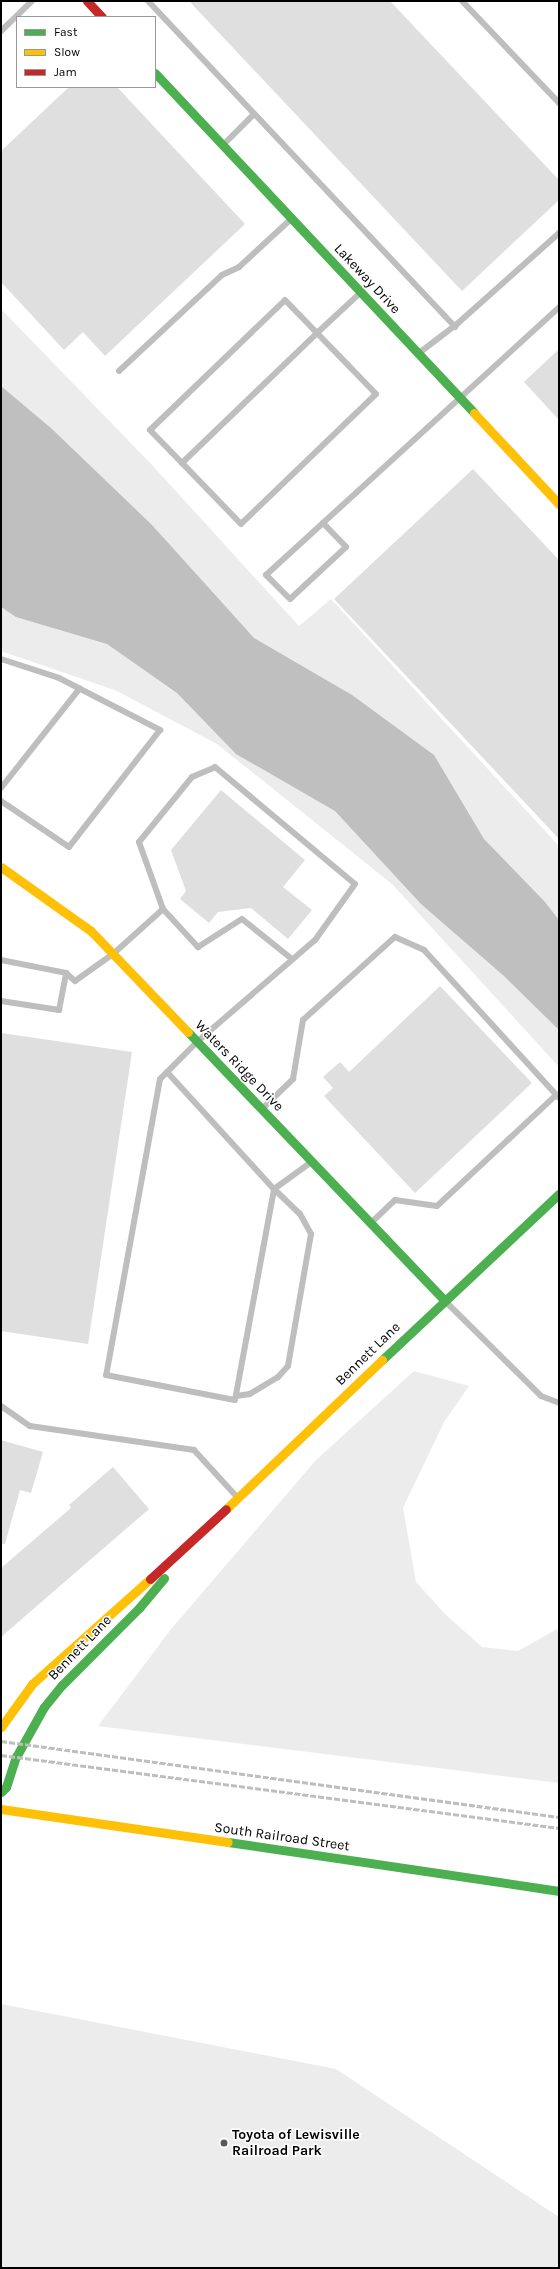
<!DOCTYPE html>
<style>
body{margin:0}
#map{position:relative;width:560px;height:2269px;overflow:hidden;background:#fff;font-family:Karla,sans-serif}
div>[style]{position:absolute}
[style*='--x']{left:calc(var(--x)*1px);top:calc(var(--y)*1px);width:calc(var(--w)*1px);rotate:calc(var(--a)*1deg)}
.green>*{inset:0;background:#ececec}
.water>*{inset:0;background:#bfbfbf}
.building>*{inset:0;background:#dfdfdf}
.lane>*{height:6px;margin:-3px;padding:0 3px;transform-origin:3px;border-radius:3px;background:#bebebe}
.fast>*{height:9px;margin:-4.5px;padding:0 4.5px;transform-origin:4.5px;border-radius:4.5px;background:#4caf50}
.slow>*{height:9px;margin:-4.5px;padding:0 4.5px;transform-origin:4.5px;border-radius:4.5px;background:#ffc107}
.jam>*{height:9px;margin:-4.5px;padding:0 4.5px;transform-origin:4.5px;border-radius:4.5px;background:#c62828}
.rail>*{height:3px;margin-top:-1.5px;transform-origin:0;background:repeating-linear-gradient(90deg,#bebebe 0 6px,transparent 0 8px)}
.dots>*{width:11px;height:11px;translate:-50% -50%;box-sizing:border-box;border:2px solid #fff;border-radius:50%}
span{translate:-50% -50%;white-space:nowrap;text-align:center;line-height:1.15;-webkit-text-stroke:3px #fff;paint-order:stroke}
.street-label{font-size:14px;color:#000}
.poi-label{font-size:14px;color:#000;font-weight:700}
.left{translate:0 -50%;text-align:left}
.frame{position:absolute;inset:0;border:2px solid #000;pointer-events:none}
.legend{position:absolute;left:16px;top:16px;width:140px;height:72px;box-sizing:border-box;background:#fff;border:1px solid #999;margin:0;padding:5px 7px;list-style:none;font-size:12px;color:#000}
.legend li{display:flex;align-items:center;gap:8px;height:20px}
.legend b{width:20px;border:1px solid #999}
</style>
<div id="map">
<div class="green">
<div style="clip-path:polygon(1px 309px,152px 465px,299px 626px,331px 599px,559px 846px,559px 1067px,392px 884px,217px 744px,117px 691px,1px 651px)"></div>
<div style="clip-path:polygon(414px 1371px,469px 1386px,444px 1422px,403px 1508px,416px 1582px,445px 1614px,482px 1647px,518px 1651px,559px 1628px,559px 1783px,98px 1726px,172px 1628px,316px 1460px)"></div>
<div style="clip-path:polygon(1px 2004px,336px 2069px,559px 2217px,559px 2268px,1px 2268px)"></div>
</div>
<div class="water">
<div style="clip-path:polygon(1px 386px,52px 429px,152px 525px,254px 638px,352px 695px,434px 755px,484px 839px,545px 902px,559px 920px,559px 1030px,504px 976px,421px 904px,335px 811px,236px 754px,177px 693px,107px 644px,16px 617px,1px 607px)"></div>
</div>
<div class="building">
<div style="clip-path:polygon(189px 1px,390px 1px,559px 180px,559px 200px,462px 291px)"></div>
<div style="clip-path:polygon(69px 87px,117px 87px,245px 224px,105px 356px,83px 332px,64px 350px,1px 282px,1px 151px)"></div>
<div style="clip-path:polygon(559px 349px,559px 420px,524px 382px)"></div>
<div style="clip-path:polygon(473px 469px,559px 560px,559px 839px,334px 599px)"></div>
<div style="clip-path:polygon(221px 790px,305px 860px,283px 887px,312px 910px,288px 939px,251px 908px,218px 912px,209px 923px,180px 899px,186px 891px,171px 850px)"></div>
<div style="clip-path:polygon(440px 986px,532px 1083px,415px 1193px,324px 1096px,333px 1088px,323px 1077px,340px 1062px,349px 1072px)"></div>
<div style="clip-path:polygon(1px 1033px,132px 1052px,88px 1344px,1px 1331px)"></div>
<div style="clip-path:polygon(1px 1440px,43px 1452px,31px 1493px,20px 1490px,5px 1544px,1px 1544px)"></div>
<div style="clip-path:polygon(113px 1467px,149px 1509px,1px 1637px,1px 1568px,71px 1508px,69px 1505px)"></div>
</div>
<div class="lane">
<div style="--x:148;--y:1;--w:448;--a:46.7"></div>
<div style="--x:462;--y:1;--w:141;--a:46.4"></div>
<div style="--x:1;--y:31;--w:43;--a:-44.1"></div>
<div style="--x:224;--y:144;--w:42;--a:-45"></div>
<div style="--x:419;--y:353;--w:48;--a:-37.3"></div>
<div style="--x:457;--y:324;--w:137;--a:-41.7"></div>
<div style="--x:119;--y:371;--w:141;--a:-43"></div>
<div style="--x:222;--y:275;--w:19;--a:-25"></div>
<div style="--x:239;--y:267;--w:69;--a:-42.7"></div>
<div style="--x:182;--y:463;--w:46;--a:-134.1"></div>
<div style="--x:150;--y:430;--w:187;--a:-43.9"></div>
<div style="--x:285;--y:300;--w:46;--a:45.9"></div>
<div style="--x:317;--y:333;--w:45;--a:45.9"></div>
<div style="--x:348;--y:365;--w:40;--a:46"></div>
<div style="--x:376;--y:394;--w:187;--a:136.1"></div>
<div style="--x:241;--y:524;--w:85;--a:-134"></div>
<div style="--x:182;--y:463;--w:187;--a:-43.9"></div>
<div style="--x:317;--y:333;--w:59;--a:-42.9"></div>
<div style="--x:323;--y:523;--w:33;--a:46"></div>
<div style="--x:346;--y:547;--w:76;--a:137.1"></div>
<div style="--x:290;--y:599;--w:34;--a:-135"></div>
<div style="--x:266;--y:575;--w:397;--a:-42.4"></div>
<div style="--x:1;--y:659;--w:61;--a:18.1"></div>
<div style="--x:59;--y:678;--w:114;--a:27.2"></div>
<div style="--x:160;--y:730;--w:148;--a:127.9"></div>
<div style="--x:69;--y:847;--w:82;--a:-145.9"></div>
<div style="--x:1;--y:788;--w:127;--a:-51.7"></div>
<div style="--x:163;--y:909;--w:52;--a:47.4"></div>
<div style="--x:198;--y:947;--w:52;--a:-32.5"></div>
<div style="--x:242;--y:919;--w:64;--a:38.7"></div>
<div style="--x:1;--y:960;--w:66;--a:11.3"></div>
<div style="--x:66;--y:973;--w:12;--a:42"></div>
<div style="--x:75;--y:981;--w:47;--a:-35.4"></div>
<div style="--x:113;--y:954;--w:67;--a:-42"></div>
<div style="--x:163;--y:909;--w:71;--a:-109.7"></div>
<div style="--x:139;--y:842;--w:84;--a:-50.8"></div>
<div style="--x:192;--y:777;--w:25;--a:-23"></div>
<div style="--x:215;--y:767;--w:182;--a:39.9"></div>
<div style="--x:355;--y:884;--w:69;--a:125.5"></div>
<div style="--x:315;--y:940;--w:156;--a:139.2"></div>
<div style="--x:197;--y:1042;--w:52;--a:135"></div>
<div style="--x:160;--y:1079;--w:301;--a:100.3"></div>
<div style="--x:106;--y:1375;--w:131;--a:11"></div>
<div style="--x:235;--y:1400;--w:215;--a:-79.5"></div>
<div style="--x:274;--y:1189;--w:44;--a:-35.8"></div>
<div style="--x:1;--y:1001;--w:59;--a:8.8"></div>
<div style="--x:59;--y:1010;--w:38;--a:-79"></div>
<div style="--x:167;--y:1072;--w:159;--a:47.6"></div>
<div style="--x:274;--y:1189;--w:36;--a:44"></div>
<div style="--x:300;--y:1214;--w:23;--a:61"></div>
<div style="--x:311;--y:1234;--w:134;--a:99.9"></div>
<div style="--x:288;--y:1366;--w:15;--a:132"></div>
<div style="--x:278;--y:1377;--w:33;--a:149"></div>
<div style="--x:250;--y:1394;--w:14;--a:172"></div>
<div style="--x:263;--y:1108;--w:42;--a:-44"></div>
<div style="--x:293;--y:1079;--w:60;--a:-80.4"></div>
<div style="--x:303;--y:1020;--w:124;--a:-42.1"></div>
<div style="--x:395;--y:937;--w:32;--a:24"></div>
<div style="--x:424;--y:950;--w:200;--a:47.6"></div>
<div style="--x:371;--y:1223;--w:33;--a:-44"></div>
<div style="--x:395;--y:1200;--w:42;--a:8.1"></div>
<div style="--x:437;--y:1206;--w:163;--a:-43"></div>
<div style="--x:445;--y:1301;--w:135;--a:44.7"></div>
<div style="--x:541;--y:1396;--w:19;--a:21"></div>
<div style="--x:1;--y:1406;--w:35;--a:35"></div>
<div style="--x:30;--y:1426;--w:166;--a:8.3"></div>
<div style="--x:194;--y:1450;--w:64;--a:47.5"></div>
</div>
<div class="fast">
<div style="--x:155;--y:73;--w:466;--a:46.8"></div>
<div style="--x:188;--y:1032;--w:371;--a:46.3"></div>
<div style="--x:382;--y:1360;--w:243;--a:-43.2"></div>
<div style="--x:1;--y:1792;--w:7;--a:-45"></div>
<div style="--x:6;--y:1787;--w:32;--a:-72"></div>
<div style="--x:16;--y:1757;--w:57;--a:-60.8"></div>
<div style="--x:44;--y:1707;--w:28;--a:-51"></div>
<div style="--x:62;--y:1685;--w:109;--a:-45"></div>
<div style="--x:139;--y:1608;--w:39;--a:-50"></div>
<div style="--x:228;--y:1842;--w:335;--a:8.4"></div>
</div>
<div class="slow">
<div style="--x:474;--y:413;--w:125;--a:47"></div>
<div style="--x:1;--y:867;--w:110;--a:35.4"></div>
<div style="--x:91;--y:931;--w:140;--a:46.2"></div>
<div style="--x:226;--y:1509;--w:216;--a:-43.7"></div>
<div style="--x:1;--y:1727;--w:53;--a:-54.2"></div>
<div style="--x:32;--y:1684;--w:158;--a:-41.7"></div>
<div style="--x:1;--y:1809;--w:229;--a:8.3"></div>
</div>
<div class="jam">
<div style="--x:87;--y:1;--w:22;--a:47"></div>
<div style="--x:150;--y:1579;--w:103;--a:-42.6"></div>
</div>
<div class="rail">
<div style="--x:1;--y:1741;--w:563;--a:7.76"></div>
<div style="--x:1;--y:1755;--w:563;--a:7.45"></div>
</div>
<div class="dots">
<div style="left:224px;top:2143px;background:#595959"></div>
</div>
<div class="street-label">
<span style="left:367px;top:279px;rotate:47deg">Lakeway Drive</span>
<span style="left:239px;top:1066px;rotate:46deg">Waters Ridge Drive</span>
<span style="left:368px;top:1354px;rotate:-44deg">Bennett Lane</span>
<span style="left:80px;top:1648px;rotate:-46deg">Bennett Lane</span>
<span style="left:282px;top:1837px;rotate:8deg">South Railroad Street</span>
</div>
<div class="poi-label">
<span class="left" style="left:232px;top:2143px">Toyota of Lewisville<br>Railroad Park</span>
</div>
<div class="frame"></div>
<ul class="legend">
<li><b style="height:5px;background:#4caf50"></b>Fast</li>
<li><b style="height:5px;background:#ffc107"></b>Slow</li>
<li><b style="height:5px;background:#c62828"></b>Jam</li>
</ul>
</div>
